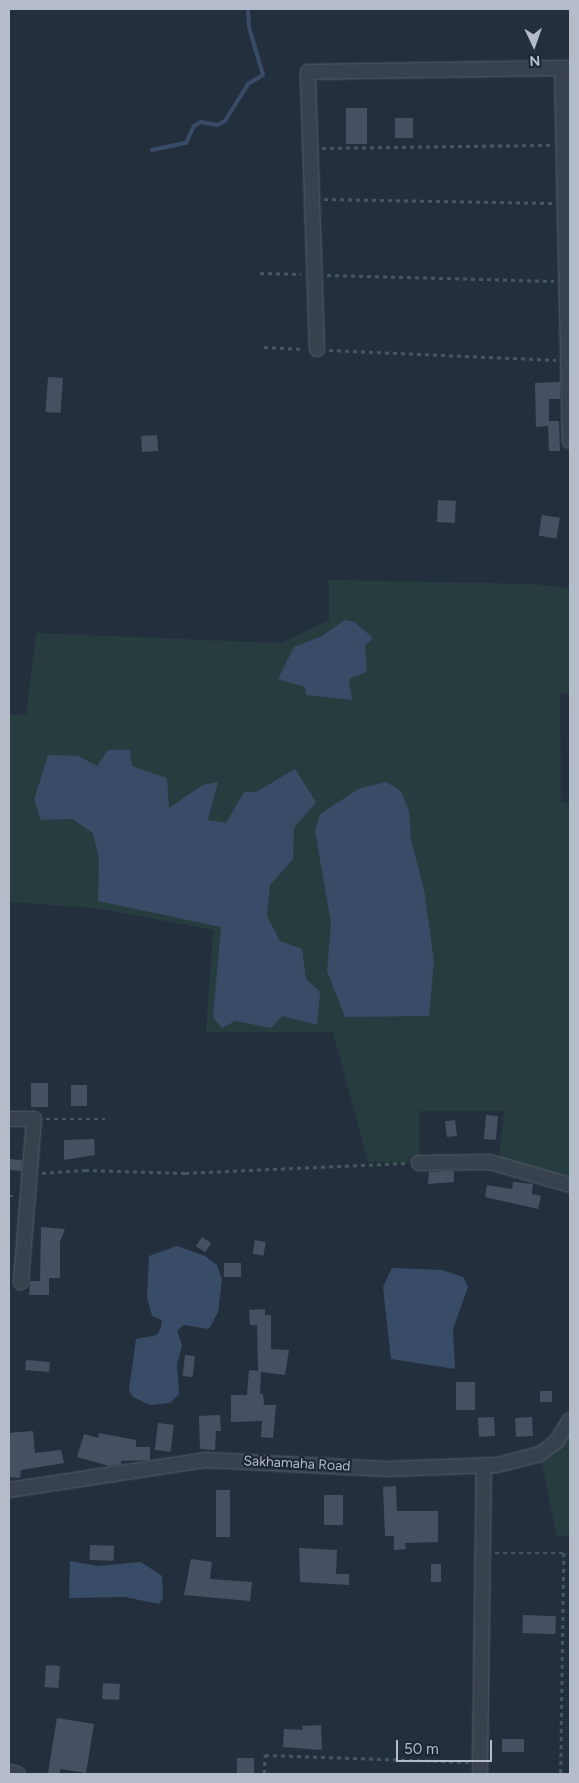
<!DOCTYPE html>
<style>
body{margin:0}
#map{position:relative;width:579px;height:1783px;overflow:hidden;background:#242f3e;font-family:Figtree,sans-serif}
div>[style]{position:absolute}
[style*='--x']{left:calc(var(--x)*1px);top:calc(var(--y)*1px);width:calc(var(--w)*1px);rotate:calc(var(--a)*1deg)}
.green>*{inset:0;background:#263c3f}
.water>*{inset:0;background:#394c67}
.stream>*{height:4px;margin:-2px;padding:0 2px;transform-origin:2px;border-radius:2px;background:#394c67}
.building>*{inset:0;background:#455162;transform-origin:0 0}
.path>*{height:2.5px;margin-top:-1.25px;transform-origin:0;background:repeating-linear-gradient(90deg,#44595c 0 4px,transparent 0 8px)}
.roads{filter:drop-shadow(0 0 1px #565f6c) drop-shadow(0 0 1px #565f6c)}
.minor>*{height:14px;margin:-7px;padding:0 7px;transform-origin:7px;border-radius:7px;background:#38414e}
span{translate:-50% -50%;white-space:nowrap;text-align:center;line-height:1.15;-webkit-text-stroke:4px #1d2633;paint-order:stroke}
.street-label{font-size:14px;color:#b4bcc9}
.frame{position:absolute;inset:0;border:10px solid #b4bcc9;pointer-events:none}
.north{position:absolute;left:509px;top:20px;width:50px;height:50px;-webkit-text-stroke:4px #1d2633;paint-order:stroke;rotate:177deg;font-size:14px;font-weight:700;line-height:20px;text-align:center;color:#b4bcc9}
.north::after{content:'';display:block;margin:auto;width:18px;height:22px;background:#b4bcc9;clip-path:polygon(50% 0,100% 100%,50% 72%,0 100%)}
.scale{position:absolute;left:396px;top:1740px;width:96px;height:22px;box-sizing:border-box;border:2px solid #b4bcc9;border-top:0;padding-left:6px;font-size:15px;line-height:18px;white-space:nowrap;color:#b4bcc9;-webkit-text-stroke:4px #1d2633;paint-order:stroke}
</style>
<div id="map">
<div class="green">
<div style="clip-path:polygon(329px 580px,535px 584px,570px 588px,570px 693px,560px 694px,561px 801px,570px 803px,570px 1185px,498px 1165px,504px 1111px,419px 1111px,419px 1163px,368px 1162px,333px 1032px,206px 1032px,213px 930px,95px 908px,9px 902px,9px 715px,26px 715px,36px 633px,281px 643px,329px 620px)"></div>
<div style="clip-path:polygon(570px 1421px,570px 1534px,557px 1538px,540px 1454px)"></div>
</div>
<div class="water">
<div style="clip-path:polygon(345px 620px,354px 622px,373px 638px,365px 646px,367px 672px,349px 679px,352px 700px,306px 695px,305px 687px,278px 679px,294px 647px,322px 636px)"></div>
<div style="clip-path:polygon(108px 750px,130px 750px,132px 766px,167px 778px,169px 808px,203px 785px,218px 782px,208px 820px,226px 823px,244px 792px,256px 792px,295px 769px,316px 802px,294px 828px,293px 859px,270px 885px,267px 916px,280px 941px,302px 949px,306px 979px,320px 992px,317px 1025px,282px 1016px,271px 1028px,235px 1021px,222px 1028px,213px 1017px,221px 927px,98px 901px,99px 859px,93px 833px,72px 819px,41px 820px,34px 800px,48px 755px,78px 756px,97px 766px)"></div>
<div style="clip-path:polygon(386px 782px,401px 791px,409px 811px,411px 840px,424px 889px,434px 961px,429px 1016px,345px 1017px,327px 971px,331px 923px,315px 831px,320px 814px,360px 788px)"></div>
<div style="clip-path:polygon(177px 1246px,205px 1256px,217px 1265px,222px 1280px,218px 1312px,209px 1329px,184px 1325px,177px 1331px,182px 1345px,177px 1365px,179px 1394px,170px 1403px,150px 1405px,133px 1397px,129px 1390px,136px 1339px,157px 1335px,161px 1328px,162px 1320px,152px 1316px,147px 1297px,149px 1256px)"></div>
<div style="clip-path:polygon(392px 1268px,442px 1270px,463px 1277px,468px 1287px,453px 1329px,455px 1369px,391px 1359px,383px 1287px)"></div>
<div style="clip-path:polygon(70px 1561px,98px 1566px,141px 1562px,162px 1576px,163px 1598px,159px 1604px,125px 1597px,69px 1598px)"></div>
</div>
<div class="stream">
<div style="--x:152;--y:150;--w:35;--a:-12"></div>
<div style="--x:186;--y:143;--w:19;--a:-65"></div>
<div style="--x:194;--y:126;--w:8;--a:-30"></div>
<div style="--x:201;--y:122;--w:16;--a:11"></div>
<div style="--x:217;--y:125;--w:9;--a:-27"></div>
<div style="--x:225;--y:121;--w:44;--a:-58.1"></div>
<div style="--x:248;--y:84;--w:17;--a:-31"></div>
<div style="--x:263;--y:75;--w:50;--a:-106.3"></div>
<div style="--x:249;--y:27;--w:18;--a:-93"></div>
</div>
<div class="building">
<div style="left:346px;top:108px;width:21px;height:36px"></div>
<div style="left:395px;top:118px;width:18px;height:20px"></div>
<div style="left:48px;top:377px;width:15px;height:35px;rotate:4deg"></div>
<div style="clip-path:polygon(560px 382px,560px 399px,549px 399px,549px 421px,559px 421px,560px 451px,549px 451px,548px 426px,536px 427px,535px 383px)"></div>
<div style="left:157px;top:435px;width:16px;height:16px;rotate:86deg"></div>
<div style="left:438px;top:500px;width:18px;height:22px;rotate:3deg"></div>
<div style="left:542px;top:515px;width:18px;height:21px;rotate:9deg"></div>
<div style="left:31px;top:1083px;width:17px;height:24px"></div>
<div style="left:71px;top:1085px;width:16px;height:21px"></div>
<div style="left:486px;top:1115px;width:12px;height:24px;rotate:5deg"></div>
<div style="left:455px;top:1120px;width:16px;height:10px;rotate:83deg"></div>
<div style="clip-path:polygon(94px 1139px,95px 1155px,64px 1160px,64px 1140px)"></div>
<div style="left:9px;top:1159px;width:13px;height:11px;rotate:4deg"></div>
<div style="clip-path:polygon(454px 1171px,454px 1182px,428px 1184px,429px 1172px)"></div>
<div style="clip-path:polygon(513px 1182px,533px 1184px,532px 1194px,541px 1196px,538px 1209px,485px 1197px,487px 1185px,512px 1189px)"></div>
<div style="clip-path:polygon(41px 1227px,65px 1229px,60px 1242px,60px 1278px,49px 1278px,49px 1295px,29px 1295px,30px 1281px,40px 1281px)"></div>
<div style="left:202px;top:1237px;width:11px;height:11px;rotate:34deg"></div>
<div style="left:255px;top:1240px;width:11px;height:14px;rotate:10deg"></div>
<div style="left:241px;top:1263px;width:14px;height:17px;rotate:90deg"></div>
<div style="clip-path:polygon(265px 1309px,265px 1315px,271px 1315px,271px 1349px,289px 1350px,285px 1375px,261px 1372px,260px 1394px,263px 1394px,264px 1405px,276px 1405px,273px 1438px,261px 1437px,262px 1421px,231px 1422px,231px 1395px,247px 1395px,249px 1370px,258px 1371px,257px 1325px,250px 1325px,249px 1310px)"></div>
<div style="left:185px;top:1355px;width:10px;height:21px;rotate:6deg"></div>
<div style="left:26px;top:1360px;width:24px;height:10px;rotate:5deg"></div>
<div style="left:456px;top:1382px;width:19px;height:28px"></div>
<div style="left:540px;top:1391px;width:12px;height:11px"></div>
<div style="clip-path:polygon(220px 1415px,221px 1431px,216px 1431px,215px 1450px,200px 1449px,199px 1416px)"></div>
<div style="left:494px;top:1417px;width:19px;height:16px;rotate:87deg"></div>
<div style="left:532px;top:1417px;width:19px;height:17px;rotate:87deg"></div>
<div style="left:158px;top:1423px;width:16px;height:27px;rotate:7deg"></div>
<div style="clip-path:polygon(33px 1431px,35px 1453px,61px 1450px,64px 1463px,21px 1470px,20px 1478px,9px 1477px,9px 1433px)"></div>
<div style="clip-path:polygon(99px 1433px,136px 1440px,136px 1447px,150px 1447px,150px 1460px,121px 1461px,121px 1464px,109px 1466px,77px 1457px,84px 1434px,98px 1438px)"></div>
<div style="clip-path:polygon(396px 1486px,397px 1511px,438px 1511px,438px 1542px,405px 1543px,406px 1549px,394px 1550px,394px 1536px,385px 1536px,383px 1487px)"></div>
<div style="left:216px;top:1490px;width:14px;height:47px"></div>
<div style="left:343px;top:1495px;width:30px;height:19px;rotate:90deg"></div>
<div style="left:90px;top:1545px;width:24px;height:15px;rotate:2deg"></div>
<div style="clip-path:polygon(299px 1548px,337px 1550px,336px 1574px,349px 1574px,349px 1585px,300px 1582px)"></div>
<div style="clip-path:polygon(191px 1559px,212px 1562px,210px 1579px,252px 1582px,250px 1601px,184px 1595px)"></div>
<div style="left:431px;top:1564px;width:10px;height:18px"></div>
<div style="left:523px;top:1615px;width:33px;height:18px;rotate:2deg"></div>
<div style="left:46px;top:1665px;width:14px;height:22px;rotate:4deg"></div>
<div style="left:103px;top:1683px;width:17px;height:16px;rotate:3deg"></div>
<div style="clip-path:polygon(57px 1718px,94px 1724px,86px 1773px,60px 1769px,60px 1774px,48px 1773px)"></div>
<div style="clip-path:polygon(321px 1725px,322px 1750px,283px 1747px,284px 1729px,303px 1730px,302px 1726px)"></div>
<div style="left:502px;top:1739px;width:22px;height:13px"></div>
<div style="left:237px;top:1758px;width:17px;height:16px"></div>
</div>
<div class="path">
<div style="--x:322;--y:148;--w:229;--a:-0.8"></div>
<div style="--x:324;--y:199;--w:230;--a:1"></div>
<div style="--x:260;--y:273;--w:41;--a:1.4"></div>
<div style="--x:327;--y:275;--w:227;--a:1.5"></div>
<div style="--x:264;--y:347;--w:40;--a:2.9"></div>
<div style="--x:329;--y:350;--w:227;--a:2.5"></div>
<div style="--x:46;--y:1119;--w:59;--a:0"></div>
<div style="--x:42;--y:1173;--w:43;--a:-4"></div>
<div style="--x:85;--y:1170;--w:100;--a:1.7"></div>
<div style="--x:185;--y:1173;--w:223;--a:-2.6"></div>
<div style="--x:9;--y:1196;--w:8;--a:0"></div>
<div style="--x:495;--y:1553;--w:69;--a:0"></div>
<div style="--x:564;--y:1553;--w:221;--a:90.8"></div>
<div style="--x:264;--y:1774;--w:19;--a:-87"></div>
<div style="--x:265;--y:1755;--w:204;--a:2"></div>
</div>
<div class="roads">
<div class="minor">
<div style="--x:562;--y:68;--w:373;--a:88.8"></div>
<div style="--x:317;--y:349;--w:277;--a:-91.9"></div>
<div style="--x:308;--y:72;--w:262;--a:-0.9"></div>
<div style="--x:9;--y:1119;--w:25;--a:0"></div>
<div style="--x:34;--y:1119;--w:164;--a:94.6"></div>
<div style="--x:419;--y:1163;--w:71;--a:-0.8"></div>
<div style="--x:490;--y:1162;--w:83;--a:16"></div>
<div style="--x:9;--y:1490;--w:198;--a:-8.7"></div>
<div style="--x:205;--y:1460;--w:182;--a:2.8"></div>
<div style="--x:387;--y:1469;--w:110;--a:-2.1"></div>
<div style="--x:497;--y:1465;--w:44;--a:-14.3"></div>
<div style="--x:540;--y:1454;--w:20;--a:-37"></div>
<div style="--x:556;--y:1442;--w:26;--a:-58"></div>
<div style="--x:9;--y:1772;--w:9;--a:13"></div>
<div style="--x:480;--y:1774;--w:309;--a:-89.3"></div>
</div>
</div>
<div class="street-label">
<span style="left:297px;top:1464px;rotate:3deg">Sakhamaha Road</span>
</div>
<div class="frame"></div>
<div class="north">N</div>
<div class="scale">50 m</div>
</div>
